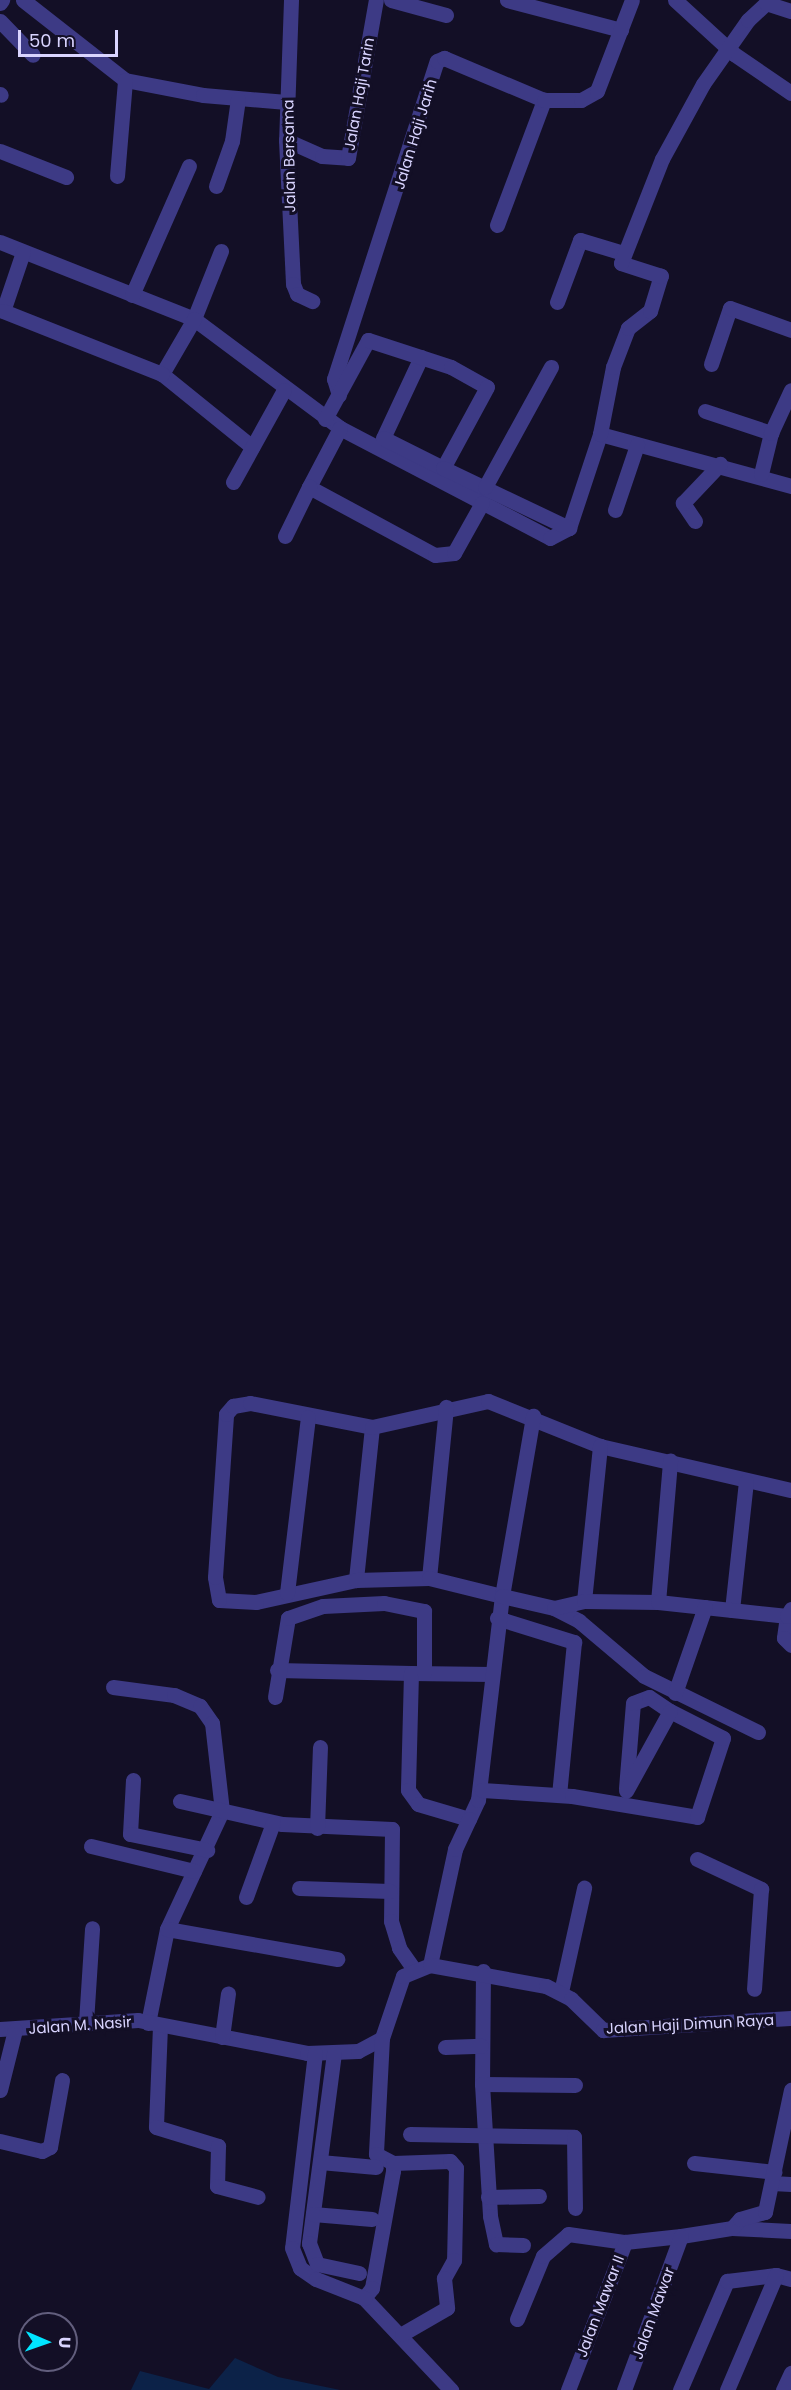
<!DOCTYPE html>
<style>
body{margin:0}
#map{position:relative;width:791px;height:2390px;overflow:hidden;background:#130f26;font-family:Poppins,sans-serif}
div>[style]{position:absolute}
[style*='--x']{left:calc(var(--x)*1px);top:calc(var(--y)*1px);width:calc(var(--w)*1px);rotate:calc(var(--a)*1deg)}
.water>*{inset:0;background:#0c2248}
.minor>*{height:15px;margin:-7.5px;padding:0 7.5px;transform-origin:7.5px;border-radius:7.5px;background:#3d3a85}
span{translate:-50% -50%;white-space:nowrap;text-align:center;line-height:1.15;-webkit-text-stroke:6px #130f26;paint-order:stroke}
.street-label{font-size:15px;color:#d9d4ff}
.north{position:absolute;left:18px;top:2312px;width:60px;height:60px;box-sizing:border-box;background:#130f26;border:2px solid #625e7d;border-radius:50%;rotate:92deg;font-size:16px;font-weight:700;line-height:24px;text-align:center;color:#d9d4ff}
.north::after{content:'';display:block;margin:auto;width:21px;height:27px;background:#00e5ff;clip-path:polygon(50% 0,100% 100%,50% 72%,0 100%)}
.scale{position:absolute;left:18px;top:30px;width:100px;height:27px;box-sizing:border-box;border:3px solid #d9d4ff;border-top:0;padding-left:8px;font-size:18px;line-height:21px;white-space:nowrap;color:#d9d4ff;-webkit-text-stroke:4px #130f26;paint-order:stroke}
</style>
<div id="map">
<div class="water">
<div style="clip-path:polygon(235px 2358px,278px 2377px,340px 2390px,131px 2390px,140px 2371px,209px 2389px)"></div>
</div>
<div class="minor">
<div style="--x:23;--y:0;--w:130;--a:38.1"></div>
<div style="--x:125;--y:80;--w:79;--a:10.9"></div>
<div style="--x:203;--y:95;--w:84;--a:4.8"></div>
<div style="--x:291;--y:0;--w:140;--a:92"></div>
<div style="--x:286;--y:140;--w:144;--a:87.2"></div>
<div style="--x:293;--y:284;--w:11;--a:68"></div>
<div style="--x:297;--y:294;--w:17;--a:25"></div>
<div style="--x:391;--y:0;--w:57;--a:15.3"></div>
<div style="--x:507;--y:0;--w:118;--a:14.7"></div>
<div style="--x:675;--y:0;--w:80;--a:42.5"></div>
<div style="--x:734;--y:54;--w:69;--a:34.4"></div>
<div style="--x:0;--y:3;--w:4;--a:-56"></div>
<div style="--x:0;--y:21;--w:47;--a:45.9"></div>
<div style="--x:0;--y:94;--w:1;--a:45"></div>
<div style="--x:286;--y:140;--w:39;--a:24"></div>
<div style="--x:322;--y:156;--w:26;--a:4"></div>
<div style="--x:348;--y:158;--w:160;--a:-80"></div>
<div style="--x:0;--y:151;--w:71;--a:21.5"></div>
<div style="--x:117;--y:176;--w:96;--a:-85.2"></div>
<div style="--x:216;--y:186;--w:48;--a:-70.4"></div>
<div style="--x:232;--y:141;--w:42;--a:-81.9"></div>
<div style="--x:497;--y:225;--w:134;--a:-69.4"></div>
<div style="--x:0;--y:242;--w:209;--a:21.6"></div>
<div style="--x:194;--y:319;--w:182;--a:36.7"></div>
<div style="--x:340;--y:428;--w:237;--a:27.6"></div>
<div style="--x:550;--y:538;--w:21;--a:-28"></div>
<div style="--x:569;--y:528;--w:99;--a:-71.7"></div>
<div style="--x:600;--y:434;--w:198;--a:15.2"></div>
<div style="--x:221;--y:251;--w:73;--a:111.7"></div>
<div style="--x:194;--y:319;--w:64;--a:120.2"></div>
<div style="--x:162;--y:374;--w:116;--a:39"></div>
<div style="--x:23;--y:252;--w:62;--a:108.7"></div>
<div style="--x:3;--y:311;--w:171;--a:21.6"></div>
<div style="--x:132;--y:295;--w:141;--a:-66.2"></div>
<div style="--x:557;--y:302;--w:66;--a:-69.6"></div>
<div style="--x:580;--y:240;--w:45;--a:16.8"></div>
<div style="--x:421;--y:357;--w:89;--a:115.1"></div>
<div style="--x:383;--y:438;--w:67;--a:26.6"></div>
<div style="--x:711;--y:364;--w:59;--a:-71.3"></div>
<div style="--x:730;--y:308;--w:65;--a:19.8"></div>
<div style="--x:339;--y:395;--w:17;--a:-107"></div>
<div style="--x:334;--y:379;--w:334;--a:-72.1"></div>
<div style="--x:437;--y:61;--w:8;--a:-23"></div>
<div style="--x:444;--y:58;--w:108;--a:22.8"></div>
<div style="--x:544;--y:100;--w:37;--a:0"></div>
<div style="--x:581;--y:100;--w:18;--a:-29"></div>
<div style="--x:597;--y:91;--w:97;--a:-69"></div>
<div style="--x:705;--y:411;--w:70;--a:18.4"></div>
<div style="--x:325;--y:419;--w:90;--a:-61.4"></div>
<div style="--x:368;--y:340;--w:87;--a:18"></div>
<div style="--x:451;--y:367;--w:41;--a:29.1"></div>
<div style="--x:487;--y:387;--w:92;--a:118.5"></div>
<div style="--x:443;--y:468;--w:140;--a:25.5"></div>
<div style="--x:340;--y:428;--w:67;--a:117.7"></div>
<div style="--x:309;--y:487;--w:143;--a:28.4"></div>
<div style="--x:435;--y:555;--w:19;--a:-6"></div>
<div style="--x:454;--y:553;--w:57;--a:-60.8"></div>
<div style="--x:600;--y:434;--w:68;--a:-79"></div>
<div style="--x:613;--y:367;--w:42;--a:-69"></div>
<div style="--x:628;--y:328;--w:28;--a:-38"></div>
<div style="--x:650;--y:311;--w:37;--a:-73"></div>
<div style="--x:661;--y:276;--w:42;--a:-162"></div>
<div style="--x:621;--y:263;--w:112;--a:-68.5"></div>
<div style="--x:662;--y:159;--w:85;--a:-61.3"></div>
<div style="--x:703;--y:84;--w:78;--a:-54.9"></div>
<div style="--x:748;--y:20;--w:25;--a:-43"></div>
<div style="--x:766;--y:3;--w:26;--a:18"></div>
<div style="--x:761;--y:474;--w:42;--a:-76.3"></div>
<div style="--x:771;--y:433;--w:47;--a:-65.1"></div>
<div style="--x:233;--y:482;--w:105;--a:-61"></div>
<div style="--x:485;--y:487;--w:137;--a:-61.2"></div>
<div style="--x:615;--y:510;--w:69;--a:-71.3"></div>
<div style="--x:695;--y:521;--w:22;--a:-124"></div>
<div style="--x:683;--y:503;--w:54;--a:-46.5"></div>
<div style="--x:285;--y:536;--w:55;--a:-63.9"></div>
<div style="--x:372;--y:1427;--w:154;--a:96"></div>
<div style="--x:356;--y:1580;--w:102;--a:167.6"></div>
<div style="--x:256;--y:1602;--w:37;--a:-177"></div>
<div style="--x:219;--y:1600;--w:23;--a:-100"></div>
<div style="--x:215;--y:1577;--w:163;--a:-86.1"></div>
<div style="--x:226;--y:1414;--w:11;--a:-49"></div>
<div style="--x:233;--y:1406;--w:17;--a:-10"></div>
<div style="--x:250;--y:1403;--w:124;--a:11.1"></div>
<div style="--x:372;--y:1427;--w:119;--a:-12.6"></div>
<div style="--x:488;--y:1401;--w:121;--a:21.9"></div>
<div style="--x:600;--y:1446;--w:196;--a:13"></div>
<div style="--x:429;--y:1578;--w:172;--a:-84.3"></div>
<div style="--x:356;--y:1580;--w:73;--a:-1.6"></div>
<div style="--x:429;--y:1578;--w:75;--a:13.9"></div>
<div style="--x:502;--y:1596;--w:183;--a:-80.2"></div>
<div style="--x:287;--y:1593;--w:177;--a:-83.2"></div>
<div style="--x:584;--y:1601;--w:156;--a:-84.1"></div>
<div style="--x:658;--y:1602;--w:142;--a:-85.1"></div>
<div style="--x:554;--y:1608;--w:28;--a:27"></div>
<div style="--x:579;--y:1621;--w:85;--a:40.2"></div>
<div style="--x:644;--y:1676;--w:127;--a:26.2"></div>
<div style="--x:732;--y:1610;--w:129;--a:-83.8"></div>
<div style="--x:787;--y:1616;--w:22;--a:98"></div>
<div style="--x:784;--y:1638;--w:10;--a:45"></div>
<div style="--x:497;--y:1618;--w:81;--a:17.3"></div>
<div style="--x:574;--y:1642;--w:153;--a:95.6"></div>
<div style="--x:277;--y:1670;--w:134;--a:1.3"></div>
<div style="--x:492;--y:1674;--w:81;--a:-179.3"></div>
<div style="--x:411;--y:1673;--w:117;--a:91.5"></div>
<div style="--x:408;--y:1790;--w:17;--a:54"></div>
<div style="--x:418;--y:1804;--w:53;--a:16.4"></div>
<div style="--x:469;--y:1819;--w:21;--a:-65"></div>
<div style="--x:478;--y:1800;--w:205;--a:-83.3"></div>
<div style="--x:502;--y:1596;--w:53;--a:13"></div>
<div style="--x:554;--y:1608;--w:31;--a:-13"></div>
<div style="--x:584;--y:1601;--w:74;--a:0.8"></div>
<div style="--x:658;--y:1602;--w:130;--a:6.2"></div>
<div style="--x:787;--y:1616;--w:8;--a:-60"></div>
<div style="--x:113;--y:1687;--w:62;--a:7.5"></div>
<div style="--x:174;--y:1695;--w:28;--a:23"></div>
<div style="--x:200;--y:1706;--w:21;--a:55"></div>
<div style="--x:212;--y:1723;--w:89;--a:83.5"></div>
<div style="--x:222;--y:1811;--w:130;--a:115"></div>
<div style="--x:675;--y:1693;--w:91;--a:-70.8"></div>
<div style="--x:275;--y:1697;--w:80;--a:-80.7"></div>
<div style="--x:288;--y:1618;--w:37;--a:-19"></div>
<div style="--x:323;--y:1606;--w:61;--a:-2.8"></div>
<div style="--x:384;--y:1603;--w:41;--a:11.3"></div>
<div style="--x:424;--y:1611;--w:62;--a:90"></div>
<div style="--x:133;--y:1780;--w:54;--a:93.2"></div>
<div style="--x:130;--y:1834;--w:79;--a:11.7"></div>
<div style="--x:626;--y:1788;--w:85;--a:-85.3"></div>
<div style="--x:633;--y:1703;--w:17;--a:-21"></div>
<div style="--x:649;--y:1697;--w:25;--a:34"></div>
<div style="--x:482;--y:1790;--w:90;--a:3.8"></div>
<div style="--x:572;--y:1796;--w:127;--a:9.5"></div>
<div style="--x:697;--y:1817;--w:83;--a:-71.8"></div>
<div style="--x:723;--y:1738;--w:59;--a:-153"></div>
<div style="--x:670;--y:1711;--w:91;--a:118.8"></div>
<div style="--x:180;--y:1801;--w:105;--a:12.7"></div>
<div style="--x:282;--y:1824;--w:110;--a:2.6"></div>
<div style="--x:392;--y:1829;--w:92;--a:90.6"></div>
<div style="--x:391;--y:1921;--w:28;--a:73"></div>
<div style="--x:399;--y:1948;--w:24;--a:55"></div>
<div style="--x:317;--y:1828;--w:81;--a:-87.9"></div>
<div style="--x:91;--y:1846;--w:106;--a:13.6"></div>
<div style="--x:697;--y:1859;--w:71;--a:25.1"></div>
<div style="--x:761;--y:1889;--w:100;--a:94"></div>
<div style="--x:299;--y:1888;--w:91;--a:1.9"></div>
<div style="--x:246;--y:1897;--w:79;--a:-70"></div>
<div style="--x:430;--y:1965;--w:119;--a:-77.8"></div>
<div style="--x:455;--y:1849;--w:33;--a:-65"></div>
<div style="--x:483;--y:1971;--w:113;--a:90.5"></div>
<div style="--x:482;--y:2084;--w:132;--a:86.5"></div>
<div style="--x:490;--y:2216;--w:29;--a:78"></div>
<div style="--x:496;--y:2244;--w:27;--a:2"></div>
<div style="--x:561;--y:1992;--w:107;--a:-77.5"></div>
<div style="--x:86;--y:2022;--w:94;--a:-86.3"></div>
<div style="--x:148;--y:2023;--w:96;--a:-78.6"></div>
<div style="--x:167;--y:1929;--w:173;--a:10"></div>
<div style="--x:160;--y:2026;--w:101;--a:92.3"></div>
<div style="--x:156;--y:2127;--w:65;--a:17"></div>
<div style="--x:218;--y:2146;--w:40;--a:91.4"></div>
<div style="--x:217;--y:2186;--w:42;--a:15"></div>
<div style="--x:0;--y:2029;--w:138;--a:-3.7"></div>
<div style="--x:138;--y:2020;--w:172;--a:11"></div>
<div style="--x:307;--y:2053;--w:51;--a:-2.2"></div>
<div style="--x:358;--y:2051;--w:27;--a:-28"></div>
<div style="--x:382;--y:2038;--w:65;--a:-71.3"></div>
<div style="--x:403;--y:1976;--w:29;--a:-22"></div>
<div style="--x:430;--y:1965;--w:118;--a:10.3"></div>
<div style="--x:546;--y:1986;--w:28;--a:27"></div>
<div style="--x:571;--y:1999;--w:45;--a:44.1"></div>
<div style="--x:603;--y:2030;--w:188;--a:-3.7"></div>
<div style="--x:222;--y:2037;--w:44;--a:-82.2"></div>
<div style="--x:382;--y:2038;--w:116;--a:93"></div>
<div style="--x:376;--y:2154;--w:19;--a:28"></div>
<div style="--x:393;--y:2163;--w:8;--a:90"></div>
<div style="--x:393;--y:2171;--w:119;--a:100.2"></div>
<div style="--x:372;--y:2288;--w:13;--a:129"></div>
<div style="--x:364;--y:2298;--w:127;--a:46.6"></div>
<div style="--x:445;--y:2047;--w:36;--a:-2"></div>
<div style="--x:315;--y:2053;--w:196;--a:96.7"></div>
<div style="--x:292;--y:2248;--w:22;--a:68"></div>
<div style="--x:300;--y:2268;--w:19;--a:35"></div>
<div style="--x:316;--y:2279;--w:52;--a:21.6"></div>
<div style="--x:334;--y:2053;--w:192;--a:97.5"></div>
<div style="--x:309;--y:2243;--w:22;--a:69"></div>
<div style="--x:317;--y:2264;--w:43;--a:12.1"></div>
<div style="--x:482;--y:2084;--w:93;--a:0.6"></div>
<div style="--x:0;--y:2090;--w:62;--a:-76"></div>
<div style="--x:410;--y:2134;--w:164;--a:1"></div>
<div style="--x:574;--y:2137;--w:71;--a:89.2"></div>
<div style="--x:0;--y:2141;--w:43;--a:13.4"></div>
<div style="--x:42;--y:2151;--w:9;--a:-27"></div>
<div style="--x:50;--y:2147;--w:68;--a:-79.8"></div>
<div style="--x:320;--y:2162;--w:56;--a:5.1"></div>
<div style="--x:393;--y:2163;--w:57;--a:-2"></div>
<div style="--x:450;--y:2161;--w:9;--a:49"></div>
<div style="--x:456;--y:2168;--w:92;--a:91.2"></div>
<div style="--x:454;--y:2260;--w:21;--a:119"></div>
<div style="--x:444;--y:2278;--w:30;--a:84"></div>
<div style="--x:447;--y:2308;--w:52;--a:150"></div>
<div style="--x:694;--y:2163;--w:81;--a:6.4"></div>
<div style="--x:772;--y:2183;--w:19;--a:3"></div>
<div style="--x:488;--y:2197;--w:51;--a:-1.1"></div>
<div style="--x:313;--y:2214;--w:59;--a:4.8"></div>
<div style="--x:732;--y:2228;--w:59;--a:2.9"></div>
<div style="--x:517;--y:2319;--w:68;--a:-67.6"></div>
<div style="--x:543;--y:2256;--w:33;--a:-41"></div>
<div style="--x:568;--y:2234;--w:58;--a:8"></div>
<div style="--x:625;--y:2242;--w:56;--a:-6.1"></div>
<div style="--x:681;--y:2236;--w:52;--a:-8.9"></div>
<div style="--x:732;--y:2228;--w:12;--a:-48"></div>
<div style="--x:740;--y:2219;--w:26;--a:-16"></div>
<div style="--x:765;--y:2212;--w:125;--a:-78"></div>
<div style="--x:568;--y:2390;--w:159;--a:-68.9"></div>
<div style="--x:624;--y:2390;--w:164;--a:-69.7"></div>
<div style="--x:680;--y:2390;--w:119;--a:-66.7"></div>
<div style="--x:727;--y:2281;--w:49;--a:-7"></div>
<div style="--x:776;--y:2275;--w:16;--a:15"></div>
<div style="--x:727;--y:2390;--w:125;--a:-66.9"></div>
<div style="--x:783;--y:2390;--w:19;--a:-65"></div>
</div>
<div class="street-label">
<span style="left:359px;top:94px;rotate:-80deg">Jalan Haji Tarin</span>
<span style="left:415px;top:134px;rotate:-73deg">Jalan Haji Jarih</span>
<span style="left:289px;top:156px;rotate:-91deg">Jalan Bersama</span>
<span style="left:690px;top:2024px;rotate:-3deg">Jalan Haji Dimun Raya</span>
<span style="left:80px;top:2025px;rotate:-4deg">Jalan M. Nasir</span>
<span style="left:600px;top:2306px;rotate:-69deg">Jalan Mawar II</span>
<span style="left:653px;top:2313px;rotate:-70deg">Jalan Mawar</span>
</div>
<div class="north">U</div>
<div class="scale">50 m</div>
</div>
